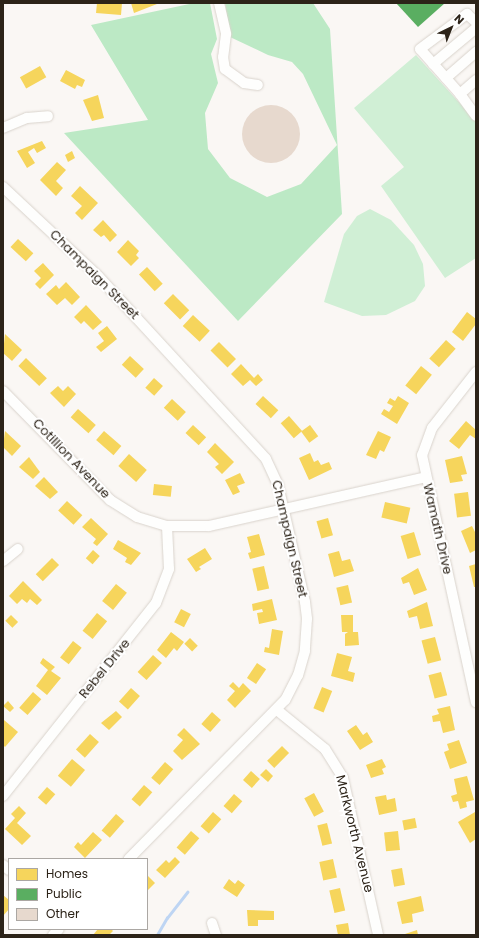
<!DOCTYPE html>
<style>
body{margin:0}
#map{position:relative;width:479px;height:938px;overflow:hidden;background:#faf7f4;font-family:Poppins,sans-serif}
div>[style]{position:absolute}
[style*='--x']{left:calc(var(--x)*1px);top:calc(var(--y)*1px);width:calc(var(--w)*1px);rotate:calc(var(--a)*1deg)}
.green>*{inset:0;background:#d0efd5}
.forest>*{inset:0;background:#bce9c5}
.homes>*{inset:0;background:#f6d55c;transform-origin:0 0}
.public>*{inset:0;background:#5aae61}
.stream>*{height:2.5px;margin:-1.25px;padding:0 1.25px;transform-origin:1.25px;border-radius:1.25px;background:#bed5f3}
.building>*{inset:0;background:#e7d9ce}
.round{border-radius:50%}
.roads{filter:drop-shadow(0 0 1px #d9d3cc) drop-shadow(0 0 1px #d9d3cc)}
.minor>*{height:10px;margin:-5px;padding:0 5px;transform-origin:5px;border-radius:5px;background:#fefefd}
span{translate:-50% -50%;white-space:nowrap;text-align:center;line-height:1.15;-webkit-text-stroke:4px #fff;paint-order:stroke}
.street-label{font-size:13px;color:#2c2318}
.frame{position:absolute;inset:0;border:4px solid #2c2318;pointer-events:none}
.legend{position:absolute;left:8px;top:858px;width:140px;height:72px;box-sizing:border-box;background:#fff;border:1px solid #aba7a3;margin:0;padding:5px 7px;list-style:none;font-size:12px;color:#2c2318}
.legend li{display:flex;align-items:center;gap:8px;height:20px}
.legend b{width:20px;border:1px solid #aba7a3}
.north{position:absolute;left:431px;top:8px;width:40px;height:40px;-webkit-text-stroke:3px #fff;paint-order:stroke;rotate:43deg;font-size:11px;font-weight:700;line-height:16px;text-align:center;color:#2c2318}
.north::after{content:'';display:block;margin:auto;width:14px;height:18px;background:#2c2318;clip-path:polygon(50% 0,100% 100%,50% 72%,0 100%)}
</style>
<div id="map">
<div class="green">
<div style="clip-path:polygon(416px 55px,476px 121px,476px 258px,445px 278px,381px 186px,404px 167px,354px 108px)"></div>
<div style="clip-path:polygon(370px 209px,391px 220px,414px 245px,423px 264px,425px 286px,415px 301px,386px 315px,362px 316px,324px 302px,344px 234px,357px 216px)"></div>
</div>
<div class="forest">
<div style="clip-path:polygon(194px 3px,210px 3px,217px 39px,211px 54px,218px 83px,205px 113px,208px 149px,230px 178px,267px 197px,301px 184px,337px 145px,303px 74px,292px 62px,268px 55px,230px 37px,225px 3px,313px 3px,330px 29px,342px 214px,238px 321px,64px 133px,148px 120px,91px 25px)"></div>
</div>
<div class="homes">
<div style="clip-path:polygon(97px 3px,122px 3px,121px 15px,96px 13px)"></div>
<div style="clip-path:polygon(131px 3px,157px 3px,157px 4px,134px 13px)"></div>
<div style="left:40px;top:66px;width:13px;height:23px;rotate:61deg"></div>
<div style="clip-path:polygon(66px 70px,85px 80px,82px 87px,77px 85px,75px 89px,60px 81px)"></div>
<div style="clip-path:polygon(98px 95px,104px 118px,92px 121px,83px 100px)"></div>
<div style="clip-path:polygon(42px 141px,46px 148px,37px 153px,34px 148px,28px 152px,35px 163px,27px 168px,17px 151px)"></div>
<div style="clip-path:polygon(72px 151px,75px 158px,68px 162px,65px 155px)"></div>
<div style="clip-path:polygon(57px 162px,66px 170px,56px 181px,63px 188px,56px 196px,40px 180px)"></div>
<div style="clip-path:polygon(80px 186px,98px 203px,82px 220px,75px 213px,82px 206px,71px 196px)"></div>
<div style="clip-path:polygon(103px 220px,117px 235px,110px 242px,104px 235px,101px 237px,93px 230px)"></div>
<div style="left:18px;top:239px;width:21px;height:11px;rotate:43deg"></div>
<div style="clip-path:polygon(128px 240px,139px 251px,136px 255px,139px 258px,131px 266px,117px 252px)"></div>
<div style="clip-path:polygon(43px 263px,54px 275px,40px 289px,35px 284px,41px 278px,34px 271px)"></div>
<div style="left:147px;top:267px;width:23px;height:11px;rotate:47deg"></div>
<div style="clip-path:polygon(66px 282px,80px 297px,72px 305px,65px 298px,57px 305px,46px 294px,56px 285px,59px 289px)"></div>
<div style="left:173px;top:294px;width:23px;height:13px;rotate:45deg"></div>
<div style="clip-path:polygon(86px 305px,102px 322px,93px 330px,84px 321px,81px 324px,74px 317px)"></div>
<div style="clip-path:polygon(467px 312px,476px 319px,476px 324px,463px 341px,452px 332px)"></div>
<div style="left:193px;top:315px;width:23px;height:15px;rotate:43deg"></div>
<div style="clip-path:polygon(107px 326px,117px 339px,101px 352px,96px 347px,104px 341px,98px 333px)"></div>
<div style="clip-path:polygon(5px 334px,22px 350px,12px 361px,3px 353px)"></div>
<div style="left:446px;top:340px;width:13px;height:25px;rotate:42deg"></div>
<div style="left:219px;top:342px;width:24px;height:12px;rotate:45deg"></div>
<div style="left:130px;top:356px;width:19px;height:12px;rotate:43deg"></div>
<div style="left:26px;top:358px;width:29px;height:11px;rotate:44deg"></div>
<div style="clip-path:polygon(241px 364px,254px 378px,258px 374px,263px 380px,256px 386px,250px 380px,243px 386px,231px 374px)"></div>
<div style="left:421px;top:366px;width:14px;height:25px;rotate:39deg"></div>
<div style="left:154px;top:378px;width:12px;height:13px;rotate:42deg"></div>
<div style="clip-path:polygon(58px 386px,63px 391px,68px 386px,76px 394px,64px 407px,50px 393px)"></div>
<div style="left:263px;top:396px;width:21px;height:11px;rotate:43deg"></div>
<div style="clip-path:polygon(398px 396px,409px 403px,397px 424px,381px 414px,384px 409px,389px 412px,393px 406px,387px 403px,390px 398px,395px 401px)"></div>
<div style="left:172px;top:399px;width:19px;height:12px;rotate:43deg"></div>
<div style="left:78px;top:409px;width:24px;height:11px;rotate:42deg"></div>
<div style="left:289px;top:416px;width:20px;height:11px;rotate:49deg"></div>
<div style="clip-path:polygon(466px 421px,476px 430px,476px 439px,470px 435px,459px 449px,449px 441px)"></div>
<div style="left:193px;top:425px;width:18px;height:11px;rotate:43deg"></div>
<div style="left:310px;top:425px;width:14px;height:11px;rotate:54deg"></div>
<div style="clip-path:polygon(5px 431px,21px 446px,12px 456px,3px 447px)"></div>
<div style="left:104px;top:431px;width:23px;height:12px;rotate:41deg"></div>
<div style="clip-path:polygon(378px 431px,391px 437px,384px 452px,380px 450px,376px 459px,366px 455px)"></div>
<div style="clip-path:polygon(215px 443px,234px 462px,222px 474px,215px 467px,219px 464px,207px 452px)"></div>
<div style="clip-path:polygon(310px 453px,314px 462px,318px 460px,321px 465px,329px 462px,332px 469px,309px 480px,299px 458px)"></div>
<div style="left:129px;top:454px;width:24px;height:16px;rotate:42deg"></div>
<div style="clip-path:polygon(462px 456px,467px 474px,461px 475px,463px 481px,450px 483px,445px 460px)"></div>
<div style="clip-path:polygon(29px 457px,40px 472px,33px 479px,19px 467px)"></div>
<div style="clip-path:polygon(240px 473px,245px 483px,237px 486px,240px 492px,233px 495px,225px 480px)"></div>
<div style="clip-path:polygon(44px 477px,58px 492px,50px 499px,35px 486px)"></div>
<div style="left:154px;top:484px;width:18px;height:11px;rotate:6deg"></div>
<div style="left:468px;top:492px;width:24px;height:14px;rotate:83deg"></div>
<div style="left:67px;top:501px;width:21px;height:13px;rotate:43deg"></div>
<div style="left:385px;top:502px;width:26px;height:16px;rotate:13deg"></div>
<div style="clip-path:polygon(91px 518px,108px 534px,97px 546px,93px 543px,96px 539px,82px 527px)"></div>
<div style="left:328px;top:518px;width:18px;height:12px;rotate:74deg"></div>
<div style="clip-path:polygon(472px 526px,476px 534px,476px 550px,470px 553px,461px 531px)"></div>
<div style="left:414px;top:532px;width:24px;height:14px;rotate:73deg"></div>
<div style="clip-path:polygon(259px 534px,265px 555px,250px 559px,248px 553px,251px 552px,247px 537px)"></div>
<div style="clip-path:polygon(118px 540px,141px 553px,131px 565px,125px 562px,127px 558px,113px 549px)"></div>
<div style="clip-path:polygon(205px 548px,212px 559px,199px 567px,201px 569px,196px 572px,187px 559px)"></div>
<div style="left:93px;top:550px;width:9px;height:11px;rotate:41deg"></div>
<div style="clip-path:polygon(339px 551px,342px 561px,350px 559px,354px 571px,334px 577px,328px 554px)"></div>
<div style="left:52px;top:558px;width:10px;height:23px;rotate:45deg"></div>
<div style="clip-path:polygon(476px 564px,476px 587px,474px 587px,469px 566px)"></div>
<div style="left:264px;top:566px;width:23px;height:12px;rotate:77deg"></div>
<div style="clip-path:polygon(418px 568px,427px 590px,414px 595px,409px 582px,403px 584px,401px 578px)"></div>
<div style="clip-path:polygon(23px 581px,42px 600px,37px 605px,30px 599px,27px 603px,22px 599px,17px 604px,9px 596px)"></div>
<div style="left:116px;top:584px;width:14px;height:22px;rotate:39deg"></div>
<div style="left:348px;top:585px;width:18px;height:12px;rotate:77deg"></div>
<div style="clip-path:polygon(272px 599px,277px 620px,259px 624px,257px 613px,263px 612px,262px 609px,253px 611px,252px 604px)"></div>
<div style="clip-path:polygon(427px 602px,433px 626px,420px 629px,417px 616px,409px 618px,407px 611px)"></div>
<div style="left:181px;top:609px;width:11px;height:15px;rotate:27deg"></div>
<div style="left:97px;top:613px;width:13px;height:23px;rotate:39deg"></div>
<div style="left:11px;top:615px;width:10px;height:8px;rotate:45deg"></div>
<div style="clip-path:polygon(341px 615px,353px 615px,353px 632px,358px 632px,359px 645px,345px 646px,345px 634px,348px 632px,342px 632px)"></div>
<div style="clip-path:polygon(272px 629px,283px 631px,279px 655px,264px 652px,265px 647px,269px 648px)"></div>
<div style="clip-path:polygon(171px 632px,184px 642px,177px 651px,174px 648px,166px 658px,157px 650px)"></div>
<div style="left:435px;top:637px;width:24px;height:14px;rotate:75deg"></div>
<div style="left:190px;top:638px;width:11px;height:8px;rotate:45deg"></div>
<div style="left:73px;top:641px;width:11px;height:21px;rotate:38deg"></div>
<div style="clip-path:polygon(337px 653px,352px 657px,348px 671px,355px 673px,353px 682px,331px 676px)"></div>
<div style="left:153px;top:655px;width:12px;height:23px;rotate:42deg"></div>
<div style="clip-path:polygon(43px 658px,55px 667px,51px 671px,61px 678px,47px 695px,36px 686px,48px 670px,40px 663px)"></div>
<div style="left:257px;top:663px;width:11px;height:18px;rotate:34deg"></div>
<div style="left:441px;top:672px;width:24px;height:13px;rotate:75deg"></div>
<div style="clip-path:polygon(233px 682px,239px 688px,243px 683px,251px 691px,235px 708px,227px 700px,235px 691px,229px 686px)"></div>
<div style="left:322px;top:687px;width:11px;height:23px;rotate:22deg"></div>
<div style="left:131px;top:688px;width:12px;height:18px;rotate:42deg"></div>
<div style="left:33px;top:692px;width:11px;height:21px;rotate:41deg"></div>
<div style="clip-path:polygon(8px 701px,14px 708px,10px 712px,3px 706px)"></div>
<div style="clip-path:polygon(450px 706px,455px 730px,443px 733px,440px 721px,433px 722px,432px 716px,439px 714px,437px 709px)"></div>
<div style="clip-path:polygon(116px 711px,122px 717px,109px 730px,101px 723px)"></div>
<div style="left:212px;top:712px;width:12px;height:16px;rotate:42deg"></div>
<div style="clip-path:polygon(4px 720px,18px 732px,5px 747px,3px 745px)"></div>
<div style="clip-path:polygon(356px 725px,363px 735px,367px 732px,373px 742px,360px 750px,347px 731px)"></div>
<div style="clip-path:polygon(184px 728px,200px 744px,182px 760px,173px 751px,183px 740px,177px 735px)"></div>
<div style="left:90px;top:734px;width:12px;height:21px;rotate:42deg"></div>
<div style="clip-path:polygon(459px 740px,467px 763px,450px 769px,444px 752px,449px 750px,447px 744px)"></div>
<div style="left:282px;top:746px;width:10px;height:21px;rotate:45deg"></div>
<div style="left:72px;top:759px;width:17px;height:22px;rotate:40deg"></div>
<div style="clip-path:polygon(382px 759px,386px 767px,382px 769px,384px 774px,371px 778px,366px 765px)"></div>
<div style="left:165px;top:762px;width:11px;height:21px;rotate:41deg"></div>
<div style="clip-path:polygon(266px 769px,273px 776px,268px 782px,260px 775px)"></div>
<div style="left:251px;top:771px;width:12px;height:12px;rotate:42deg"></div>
<div style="clip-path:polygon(467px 776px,474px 800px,466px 802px,467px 807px,460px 809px,458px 801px,453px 802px,451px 796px,457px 794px,454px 779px)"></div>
<div style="left:144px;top:785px;width:11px;height:19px;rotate:41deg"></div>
<div style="left:47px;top:787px;width:11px;height:14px;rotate:41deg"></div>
<div style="left:314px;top:793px;width:21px;height:11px;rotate:62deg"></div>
<div style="left:234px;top:794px;width:11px;height:16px;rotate:41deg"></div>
<div style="clip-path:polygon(386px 795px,387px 800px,395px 798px,397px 811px,379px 815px,375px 797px)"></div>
<div style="clip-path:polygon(19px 806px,26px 813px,17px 823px,31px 836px,22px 845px,5px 829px,15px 818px,11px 814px)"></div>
<div style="left:213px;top:812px;width:11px;height:19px;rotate:41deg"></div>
<div style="clip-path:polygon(475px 812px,476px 839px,470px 843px,458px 822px)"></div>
<div style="left:116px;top:814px;width:11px;height:22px;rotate:41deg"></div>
<div style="left:415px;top:818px;width:10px;height:13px;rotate:79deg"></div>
<div style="left:327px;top:823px;width:21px;height:10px;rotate:76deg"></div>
<div style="left:191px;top:831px;width:11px;height:22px;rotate:41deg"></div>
<div style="left:398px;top:831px;width:19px;height:14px;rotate:84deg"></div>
<div style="clip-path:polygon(93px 832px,102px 840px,85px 858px,74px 847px,78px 842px,81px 845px)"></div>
<div style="clip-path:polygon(175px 857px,180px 862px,165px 878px,156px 870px,166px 860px,169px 863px)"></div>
<div style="left:333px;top:859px;width:19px;height:14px;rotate:78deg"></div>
<div style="left:402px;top:868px;width:17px;height:11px;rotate:80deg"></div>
<div style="clip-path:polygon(147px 875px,155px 883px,147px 891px)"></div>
<div style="clip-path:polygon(229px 879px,235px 884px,238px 880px,245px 885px,237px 897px,223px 888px)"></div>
<div style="left:340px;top:888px;width:23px;height:11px;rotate:77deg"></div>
<div style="clip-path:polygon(3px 895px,9px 900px,9px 909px,3px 916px)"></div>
<div style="clip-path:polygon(421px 896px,424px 911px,412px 914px,413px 922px,402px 924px,397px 902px)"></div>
<div style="clip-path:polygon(247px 910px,274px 911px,274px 920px,258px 920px,258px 926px,248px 926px)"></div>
<div style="clip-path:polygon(348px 923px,350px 935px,338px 935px,336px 925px)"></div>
<div style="clip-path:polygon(98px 929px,111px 929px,113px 931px,109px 935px,93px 935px)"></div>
<div style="clip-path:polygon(417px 930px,418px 935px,406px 935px,405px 934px)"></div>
</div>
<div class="public">
<div style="clip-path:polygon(396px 3px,445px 3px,418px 27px)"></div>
</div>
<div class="stream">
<div style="--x:157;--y:935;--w:20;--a:-60"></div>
<div style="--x:167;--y:918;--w:33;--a:-52"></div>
</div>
<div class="building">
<div class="round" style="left:242px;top:105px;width:58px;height:58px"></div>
</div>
<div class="roads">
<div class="minor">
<div style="--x:219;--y:3;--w:32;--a:77"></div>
<div style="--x:226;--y:34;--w:23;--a:97"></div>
<div style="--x:223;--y:57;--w:12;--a:81"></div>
<div style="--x:225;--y:69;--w:24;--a:36"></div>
<div style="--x:244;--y:83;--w:14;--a:8"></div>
<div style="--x:433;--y:64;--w:56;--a:-39.9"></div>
<div style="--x:446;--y:78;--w:40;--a:-41"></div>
<div style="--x:476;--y:80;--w:21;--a:139"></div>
<div style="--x:460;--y:94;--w:27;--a:54"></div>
<div style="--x:460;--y:94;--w:60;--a:-131.6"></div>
<div style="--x:420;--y:49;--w:59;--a:-36.7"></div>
<div style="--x:467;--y:14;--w:12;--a:42"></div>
<div style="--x:3;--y:128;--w:26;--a:-23"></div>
<div style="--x:27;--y:118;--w:21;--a:-5"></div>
<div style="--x:3;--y:187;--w:130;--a:43.1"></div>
<div style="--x:98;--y:276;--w:248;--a:47.4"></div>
<div style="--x:266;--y:459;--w:29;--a:65"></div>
<div style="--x:278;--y:485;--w:120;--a:77"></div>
<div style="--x:305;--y:602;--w:17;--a:83"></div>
<div style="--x:307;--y:619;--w:32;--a:94"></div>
<div style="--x:305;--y:651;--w:25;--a:106"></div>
<div style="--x:298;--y:675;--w:28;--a:117"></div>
<div style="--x:285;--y:700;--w:223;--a:134.5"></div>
<div style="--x:476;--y:372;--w:71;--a:128.2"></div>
<div style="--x:432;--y:428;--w:29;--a:110"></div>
<div style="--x:422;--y:455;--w:253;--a:77.7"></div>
<div style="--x:3;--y:391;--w:153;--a:45.5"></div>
<div style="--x:110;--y:500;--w:32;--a:32"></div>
<div style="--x:137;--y:517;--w:31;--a:17"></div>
<div style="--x:167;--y:526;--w:42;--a:0"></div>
<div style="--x:209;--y:526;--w:222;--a:-12.7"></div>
<div style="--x:3;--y:561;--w:19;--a:-39"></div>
<div style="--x:277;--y:710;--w:62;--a:39.1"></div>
<div style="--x:325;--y:749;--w:34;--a:58"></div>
<div style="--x:343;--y:778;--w:161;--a:77.4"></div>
<div style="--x:3;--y:796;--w:246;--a:-51.6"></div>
<div style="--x:156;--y:603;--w:36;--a:-69"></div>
<div style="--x:169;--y:569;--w:43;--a:-92.7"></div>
<div style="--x:3;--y:865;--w:8;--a:40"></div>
<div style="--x:212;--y:923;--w:13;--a:72"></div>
<div style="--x:53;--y:935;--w:8;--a:-45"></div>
</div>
</div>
<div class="street-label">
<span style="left:94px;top:275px;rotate:45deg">Champaign Street</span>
<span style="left:71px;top:459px;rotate:46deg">Cotillion Avenue</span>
<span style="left:437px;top:529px;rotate:77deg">Wamath Drive</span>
<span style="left:289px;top:539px;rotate:77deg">Champaign Street</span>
<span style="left:105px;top:669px;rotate:-51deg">Rebel Drive</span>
<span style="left:354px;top:834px;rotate:76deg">Markworth Avenue</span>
</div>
<div class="frame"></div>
<ul class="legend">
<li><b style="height:11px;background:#f6d55c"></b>Homes</li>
<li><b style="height:11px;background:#5aae61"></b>Public</li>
<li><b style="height:11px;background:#e7d9ce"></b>Other</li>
</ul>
<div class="north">N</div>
</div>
